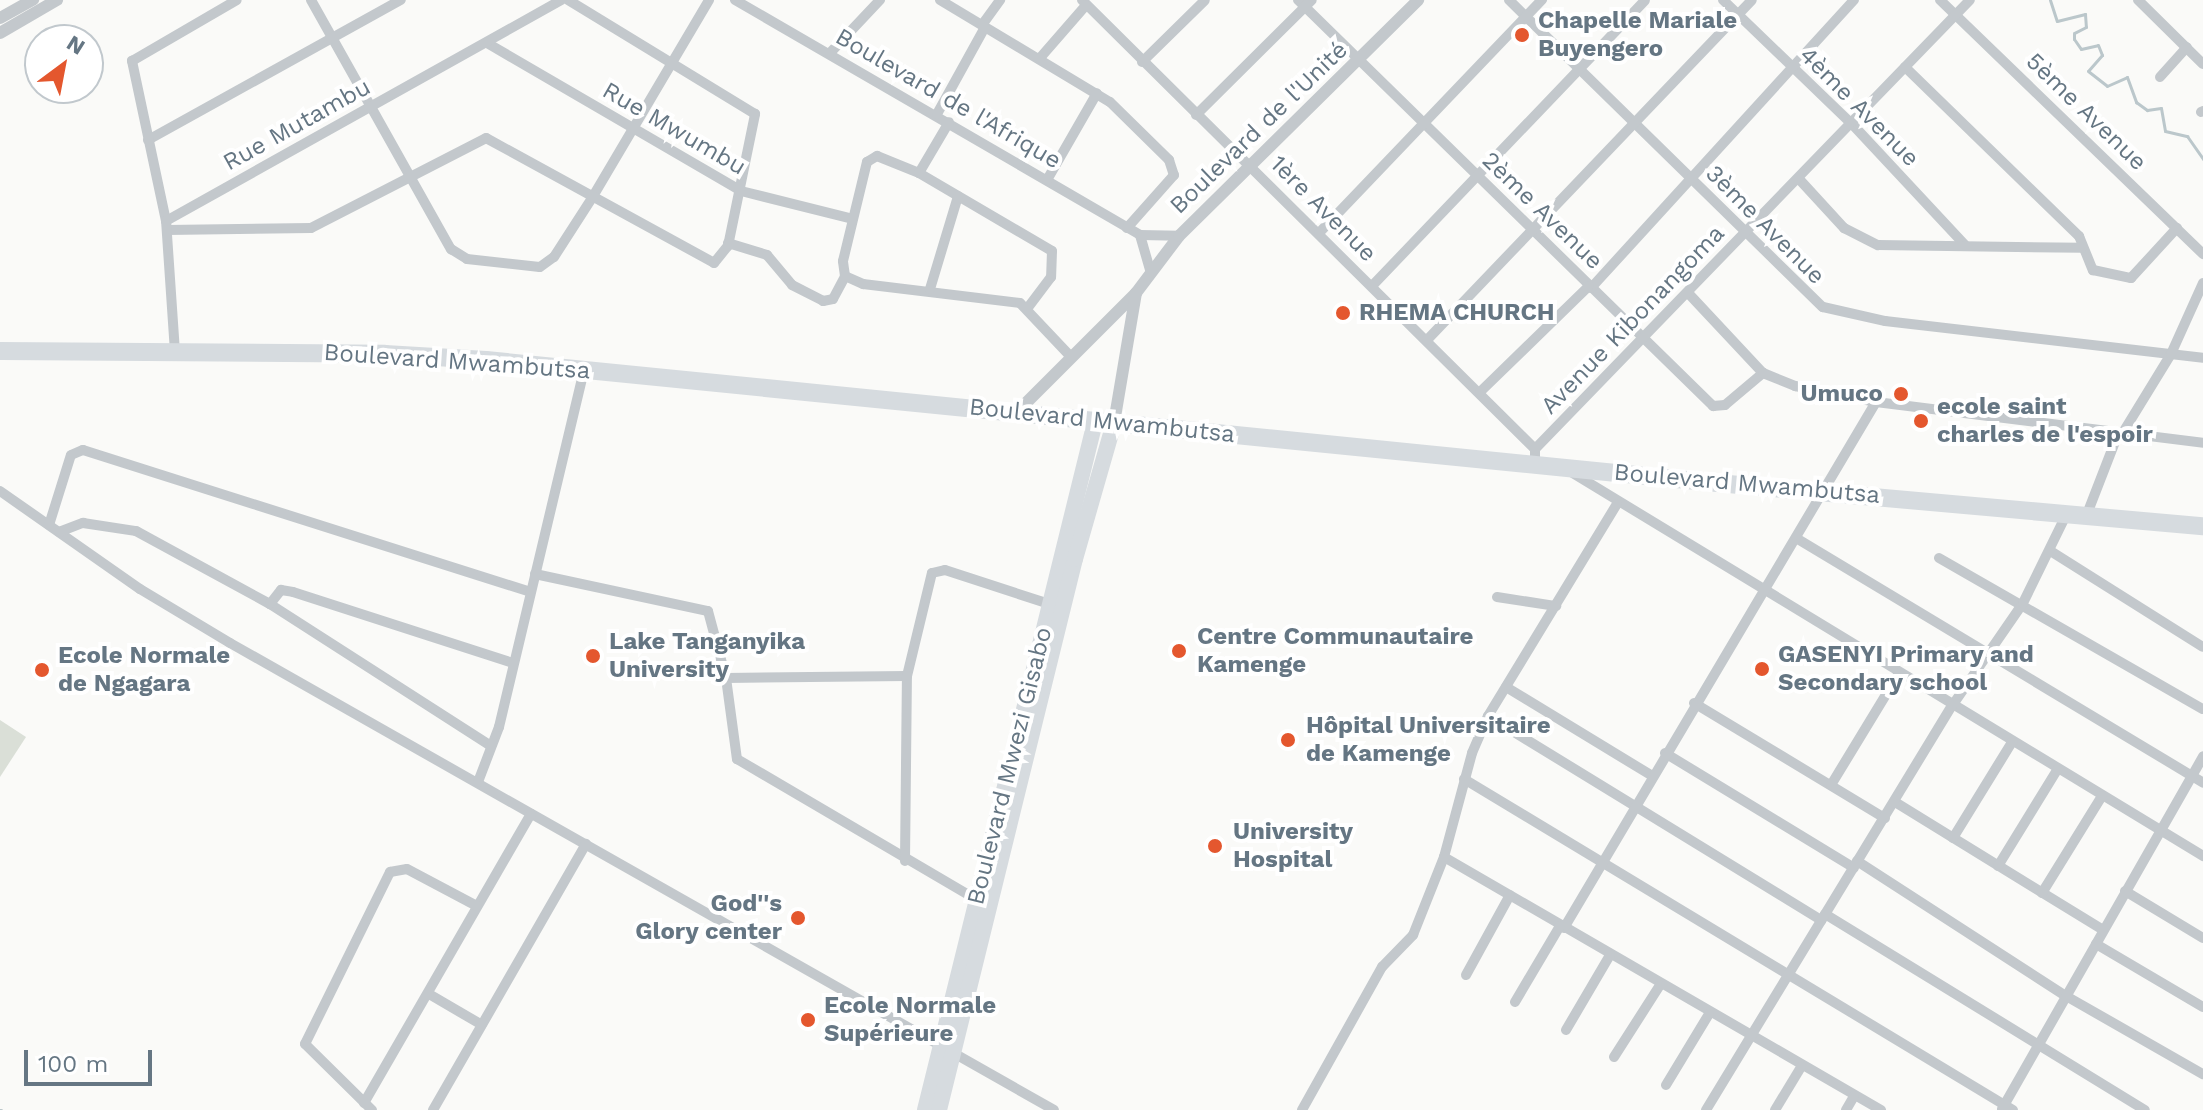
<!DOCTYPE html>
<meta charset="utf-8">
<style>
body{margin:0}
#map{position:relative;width:2203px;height:1110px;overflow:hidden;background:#fafaf8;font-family:"Work Sans",sans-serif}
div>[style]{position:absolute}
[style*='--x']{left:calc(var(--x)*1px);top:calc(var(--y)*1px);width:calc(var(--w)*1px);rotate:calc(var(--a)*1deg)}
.green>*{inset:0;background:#dadfd7}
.stream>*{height:3px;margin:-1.5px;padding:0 1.5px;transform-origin:1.5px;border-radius:1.5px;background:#bbc7cb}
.minor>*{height:10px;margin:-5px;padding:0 5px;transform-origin:5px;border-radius:5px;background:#c3c8cc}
.tertiary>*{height:12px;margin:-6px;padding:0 6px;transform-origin:6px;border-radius:6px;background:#c3c8cc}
.primary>*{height:16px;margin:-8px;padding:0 8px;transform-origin:8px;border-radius:8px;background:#d6dbdf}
.trunk>*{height:18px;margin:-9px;padding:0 9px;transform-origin:9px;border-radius:9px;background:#d6dbdf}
.dots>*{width:22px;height:22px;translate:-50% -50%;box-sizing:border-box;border:4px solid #fff;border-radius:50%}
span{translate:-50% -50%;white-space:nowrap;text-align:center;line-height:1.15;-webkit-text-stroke:8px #fff;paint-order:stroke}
.poi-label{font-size:24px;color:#657683;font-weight:700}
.left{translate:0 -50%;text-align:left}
.right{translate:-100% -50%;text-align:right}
.street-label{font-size:24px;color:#657683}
.north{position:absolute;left:24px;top:24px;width:80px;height:80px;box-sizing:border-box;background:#fff;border:2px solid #c1c8cd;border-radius:50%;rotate:32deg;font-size:22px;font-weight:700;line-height:32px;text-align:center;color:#657683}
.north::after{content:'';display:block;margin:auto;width:28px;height:36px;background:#e4572e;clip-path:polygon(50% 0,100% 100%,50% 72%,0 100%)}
.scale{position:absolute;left:24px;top:1050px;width:128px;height:36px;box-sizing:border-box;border:4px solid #657683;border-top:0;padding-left:10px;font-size:24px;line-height:28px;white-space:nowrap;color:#657683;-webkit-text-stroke:6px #fff;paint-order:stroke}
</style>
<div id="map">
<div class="green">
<div style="clip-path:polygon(0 720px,26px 737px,0 777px)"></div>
</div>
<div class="stream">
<div style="--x:2050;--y:0;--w:22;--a:72"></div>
<div style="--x:2057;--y:21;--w:29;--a:-14"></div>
<div style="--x:2085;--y:14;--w:13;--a:86"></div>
<div style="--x:2086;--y:27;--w:13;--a:153"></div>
<div style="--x:2074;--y:33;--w:6;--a:90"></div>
<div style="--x:2074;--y:39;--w:12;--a:55"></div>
<div style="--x:2081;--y:49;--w:17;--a:-13"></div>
<div style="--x:2098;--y:45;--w:11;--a:68"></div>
<div style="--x:2102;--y:55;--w:21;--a:131"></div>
<div style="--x:2088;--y:71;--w:24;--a:38"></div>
<div style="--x:2107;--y:86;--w:22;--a:-24"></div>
<div style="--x:2127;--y:77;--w:27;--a:70"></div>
<div style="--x:2136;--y:102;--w:14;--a:36"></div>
<div style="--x:2147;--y:110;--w:14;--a:-8"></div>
<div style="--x:2161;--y:108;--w:23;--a:80"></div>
<div style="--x:2165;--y:131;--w:23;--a:13"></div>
<div style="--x:2187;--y:136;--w:28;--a:55"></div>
<div style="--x:0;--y:1110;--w:1;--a:0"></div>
</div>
<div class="minor">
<div style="--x:311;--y:0;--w:286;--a:60.7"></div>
<div style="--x:451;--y:249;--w:19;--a:32"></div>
<div style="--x:467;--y:259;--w:73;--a:6.3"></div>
<div style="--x:540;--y:267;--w:17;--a:-36"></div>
<div style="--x:554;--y:257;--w:70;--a:-57.2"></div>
<div style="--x:592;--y:198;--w:230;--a:-59.4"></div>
<div style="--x:735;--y:0;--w:468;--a:30.1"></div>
<div style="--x:1140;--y:235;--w:39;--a:1"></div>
<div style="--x:940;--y:0;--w:198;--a:31"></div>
<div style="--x:1110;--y:102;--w:83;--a:44.5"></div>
<div style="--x:1169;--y:160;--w:16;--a:72"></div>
<div style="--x:1174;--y:175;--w:71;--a:131.6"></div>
<div style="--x:1082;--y:0;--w:638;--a:44.75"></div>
<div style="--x:1298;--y:0;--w:581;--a:44.37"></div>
<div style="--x:1713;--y:406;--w:12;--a:-5"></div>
<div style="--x:1725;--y:405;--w:50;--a:-40.1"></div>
<div style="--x:1509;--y:0;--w:439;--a:44.4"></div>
<div style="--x:1823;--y:307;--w:64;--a:12.7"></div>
<div style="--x:1885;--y:321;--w:320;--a:6.6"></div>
<div style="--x:1723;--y:0;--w:180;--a:43.9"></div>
<div style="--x:1853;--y:125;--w:164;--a:47"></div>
<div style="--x:1940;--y:0;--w:366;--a:44"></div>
<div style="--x:2138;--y:0;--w:91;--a:44.6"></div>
<div style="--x:982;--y:25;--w:31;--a:-54"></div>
<div style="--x:487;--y:43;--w:294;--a:30.2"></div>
<div style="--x:741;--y:191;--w:115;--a:14"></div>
<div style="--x:830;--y:53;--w:73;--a:-46.7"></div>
<div style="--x:1040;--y:58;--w:70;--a:-49"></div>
<div style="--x:1142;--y:62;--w:88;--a:-44.5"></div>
<div style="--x:1905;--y:67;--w:243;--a:44.2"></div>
<div style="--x:2079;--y:236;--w:37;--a:68"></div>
<div style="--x:2093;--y:270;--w:39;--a:12"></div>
<div style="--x:2131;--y:278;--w:68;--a:-47.4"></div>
<div style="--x:2160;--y:77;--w:40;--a:-48"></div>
<div style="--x:2201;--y:112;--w:2;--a:-27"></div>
<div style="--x:937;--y:114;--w:99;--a:-61.1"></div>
<div style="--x:1196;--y:115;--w:163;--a:-44.8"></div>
<div style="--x:148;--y:140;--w:289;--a:-29"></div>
<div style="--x:919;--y:173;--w:59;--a:-59.5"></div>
<div style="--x:1799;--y:179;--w:67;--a:47.4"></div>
<div style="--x:1844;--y:228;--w:38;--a:27"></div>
<div style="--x:1878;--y:245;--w:204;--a:0.8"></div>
<div style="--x:1047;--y:180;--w:100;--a:-60.1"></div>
<div style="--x:166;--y:221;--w:164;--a:-102"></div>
<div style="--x:132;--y:61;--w:121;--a:-30.2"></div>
<div style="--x:167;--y:230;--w:144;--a:-0.8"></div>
<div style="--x:311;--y:228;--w:197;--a:-27.2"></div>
<div style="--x:486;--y:138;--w:260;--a:28.7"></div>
<div style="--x:714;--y:263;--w:22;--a:-51"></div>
<div style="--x:728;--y:246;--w:135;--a:-78.4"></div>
<div style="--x:755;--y:114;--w:219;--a:-148.6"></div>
<div style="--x:1319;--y:233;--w:323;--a:-46.3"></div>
<div style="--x:1140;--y:235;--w:40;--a:74"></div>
<div style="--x:728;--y:243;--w:41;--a:17.1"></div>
<div style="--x:767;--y:255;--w:39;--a:50"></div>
<div style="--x:792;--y:285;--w:35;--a:27"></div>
<div style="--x:823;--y:301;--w:10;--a:-11"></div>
<div style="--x:833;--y:299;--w:26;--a:-62"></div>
<div style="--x:845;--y:276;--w:15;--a:-98"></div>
<div style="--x:843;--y:261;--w:102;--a:-76.4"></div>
<div style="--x:867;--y:162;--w:12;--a:-31"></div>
<div style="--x:877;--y:156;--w:45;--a:22"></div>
<div style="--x:919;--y:173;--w:154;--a:30.4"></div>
<div style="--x:1052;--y:251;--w:26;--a:92"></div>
<div style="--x:1051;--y:277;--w:36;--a:127"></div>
<div style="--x:845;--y:276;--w:20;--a:24"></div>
<div style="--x:863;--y:284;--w:158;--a:6.9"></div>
<div style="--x:1020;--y:303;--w:74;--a:46.6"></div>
<div style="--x:1372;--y:286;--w:395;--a:-46.3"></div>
<div style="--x:1591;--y:288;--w:390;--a:-47.6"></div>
<div style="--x:930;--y:289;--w:97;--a:-73.2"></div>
<div style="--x:1689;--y:294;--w:108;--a:46.9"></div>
<div style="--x:1763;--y:373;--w:35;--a:22"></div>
<div style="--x:1795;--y:386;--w:83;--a:11.2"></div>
<div style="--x:1876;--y:402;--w:330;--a:7.1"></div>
<div style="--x:1427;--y:340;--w:470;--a:-46.3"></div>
<div style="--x:175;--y:352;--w:131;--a:-93.9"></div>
<div style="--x:166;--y:221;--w:453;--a:-29.2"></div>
<div style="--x:1480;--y:392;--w:152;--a:-44.2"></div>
<div style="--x:2122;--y:434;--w:94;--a:-58.5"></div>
<div style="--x:2171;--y:354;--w:78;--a:-65.7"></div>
<div style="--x:1535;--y:465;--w:16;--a:-90"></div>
<div style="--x:1535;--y:449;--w:625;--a:-45.91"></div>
<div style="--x:1571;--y:472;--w:740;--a:31.28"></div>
<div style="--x:0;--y:491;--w:171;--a:35"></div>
<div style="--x:140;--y:589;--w:105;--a:31"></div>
<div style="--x:230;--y:643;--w:947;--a:29.54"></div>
<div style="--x:2087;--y:514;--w:86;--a:-68.8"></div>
<div style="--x:49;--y:525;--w:73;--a:-72.6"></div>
<div style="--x:71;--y:455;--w:13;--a:-23"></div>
<div style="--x:83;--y:450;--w:469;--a:17.6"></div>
<div style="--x:59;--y:532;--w:26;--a:-21"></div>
<div style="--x:83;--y:523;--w:54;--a:8.6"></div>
<div style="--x:136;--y:531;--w:153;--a:28.6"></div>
<div style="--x:1796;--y:538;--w:475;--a:31"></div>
<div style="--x:2052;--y:552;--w:178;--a:32.2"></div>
<div style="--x:1939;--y:558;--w:304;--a:29.8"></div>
<div style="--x:535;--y:574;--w:177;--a:12.1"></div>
<div style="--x:708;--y:611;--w:69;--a:75"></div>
<div style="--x:726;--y:678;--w:82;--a:82.3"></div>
<div style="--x:737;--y:759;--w:283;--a:30.4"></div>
<div style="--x:1497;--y:597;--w:60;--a:8.7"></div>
<div style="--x:726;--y:678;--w:181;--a:-0.6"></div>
<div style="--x:1506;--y:687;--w:170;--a:31.3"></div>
<div style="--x:1694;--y:703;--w:223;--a:31.1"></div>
<div style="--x:1488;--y:716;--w:391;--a:31.5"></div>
<div style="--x:491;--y:746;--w:263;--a:-147.3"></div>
<div style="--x:270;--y:604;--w:18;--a:-52"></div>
<div style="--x:281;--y:590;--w:12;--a:9"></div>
<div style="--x:293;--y:592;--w:231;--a:17.9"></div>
<div style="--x:1665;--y:753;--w:221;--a:31.3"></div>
<div style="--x:1464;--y:779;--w:641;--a:31.09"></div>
<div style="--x:478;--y:782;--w:59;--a:-69.1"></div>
<div style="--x:499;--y:727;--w:367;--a:-76.6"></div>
<div style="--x:1831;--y:785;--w:131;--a:-58.7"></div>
<div style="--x:1895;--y:802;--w:244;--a:31.6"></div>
<div style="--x:1953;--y:838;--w:113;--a:-58.4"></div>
<div style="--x:1444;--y:857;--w:505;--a:30.07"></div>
<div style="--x:905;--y:861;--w:185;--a:-89.4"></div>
<div style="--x:907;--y:676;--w:106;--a:-76.4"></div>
<div style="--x:932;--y:573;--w:13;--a:-13"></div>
<div style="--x:945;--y:570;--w:109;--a:18.1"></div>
<div style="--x:1857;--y:861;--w:249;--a:32.9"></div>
<div style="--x:2066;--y:996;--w:158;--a:29.7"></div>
<div style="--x:1998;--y:866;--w:113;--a:-58.4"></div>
<div style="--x:2125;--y:891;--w:91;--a:31.1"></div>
<div style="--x:2042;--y:893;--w:114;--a:-58.3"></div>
<div style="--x:1825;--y:914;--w:375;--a:31.5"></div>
<div style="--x:1564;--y:928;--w:612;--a:-59.33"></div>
<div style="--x:2096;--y:944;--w:124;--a:30.5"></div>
<div style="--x:1466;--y:975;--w:91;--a:-61.2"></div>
<div style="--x:429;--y:994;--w:61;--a:30.3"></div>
<div style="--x:1515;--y:1002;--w:88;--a:-59.4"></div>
<div style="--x:1566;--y:1030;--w:87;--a:-59.6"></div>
<div style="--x:1614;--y:1057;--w:85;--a:-57.4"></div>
<div style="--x:1666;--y:1085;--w:83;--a:-58.8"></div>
<div style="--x:364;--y:1103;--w:334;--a:-60"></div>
<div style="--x:2002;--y:1109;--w:406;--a:-60.3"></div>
<div style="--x:372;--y:1110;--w:94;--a:-135.4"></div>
<div style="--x:305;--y:1044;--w:192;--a:-63.7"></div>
<div style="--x:390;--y:872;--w:17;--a:-10"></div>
<div style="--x:407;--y:869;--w:79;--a:27.9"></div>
<div style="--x:433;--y:1110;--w:307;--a:-60.1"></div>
<div style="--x:1302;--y:1110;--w:164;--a:-60.8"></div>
<div style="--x:1382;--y:967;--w:45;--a:-45.9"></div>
<div style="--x:1413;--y:935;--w:84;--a:-68.3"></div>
<div style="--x:1444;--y:857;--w:108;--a:-74.9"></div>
<div style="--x:1472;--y:753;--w:40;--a:-66.6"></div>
<div style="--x:1488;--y:716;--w:248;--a:-58.7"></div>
<div style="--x:1706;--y:1110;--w:473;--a:-58.7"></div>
<div style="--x:1952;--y:706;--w:125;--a:-55.4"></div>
<div style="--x:2023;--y:603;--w:102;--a:-63.9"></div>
<div style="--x:1775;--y:1110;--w:50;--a:-58.8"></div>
<div style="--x:1846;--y:1110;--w:16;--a:-60"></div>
</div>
<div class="tertiary">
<div style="--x:0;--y:18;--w:38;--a:-29"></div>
<div style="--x:0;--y:33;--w:66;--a:-30.1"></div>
<div style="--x:1017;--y:412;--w:168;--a:-45"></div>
<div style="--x:1136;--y:293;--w:71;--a:-53"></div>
<div style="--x:1179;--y:236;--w:336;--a:-44.6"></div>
<div style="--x:1114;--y:423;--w:132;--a:-80.4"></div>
</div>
<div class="primary">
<div style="--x:925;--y:1110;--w:709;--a:-76.12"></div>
<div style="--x:939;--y:1110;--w:568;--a:-76.14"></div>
<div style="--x:1075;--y:559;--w:141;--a:-74"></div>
</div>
<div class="trunk">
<div style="--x:0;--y:351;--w:385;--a:0.4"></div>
<div style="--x:385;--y:354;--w:101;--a:3.4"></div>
<div style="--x:486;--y:360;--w:1226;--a:5.71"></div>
<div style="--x:1706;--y:482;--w:499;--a:5.1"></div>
</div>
<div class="dots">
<div style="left:1522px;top:35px;background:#e4572e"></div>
<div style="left:1343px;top:313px;background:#e4572e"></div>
<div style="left:1901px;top:394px;background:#e4572e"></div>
<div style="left:1921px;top:421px;background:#e4572e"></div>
<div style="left:1179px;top:651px;background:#e4572e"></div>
<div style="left:593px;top:656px;background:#e4572e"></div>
<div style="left:1762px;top:669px;background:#e4572e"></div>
<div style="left:42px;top:670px;background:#e4572e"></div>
<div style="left:1288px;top:740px;background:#e4572e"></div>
<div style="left:1215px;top:846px;background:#e4572e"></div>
<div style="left:798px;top:918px;background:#e4572e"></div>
<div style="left:808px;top:1020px;background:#e4572e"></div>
</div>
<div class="poi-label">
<span class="left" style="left:1538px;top:35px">Chapelle Mariale<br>Buyengero</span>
<span class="left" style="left:1359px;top:313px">RHEMA CHURCH</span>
<span class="right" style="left:1883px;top:394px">Umuco</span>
<span class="left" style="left:1937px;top:421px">ecole saint<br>charles de l'espoir</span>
<span class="left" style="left:1197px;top:651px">Centre Communautaire<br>Kamenge</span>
<span class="left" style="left:609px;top:656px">Lake Tanganyika<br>University</span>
<span class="left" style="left:1778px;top:669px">GASENYI Primary and<br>Secondary school</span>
<span class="left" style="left:58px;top:670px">Ecole Normale<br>de Ngagara</span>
<span class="left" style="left:1306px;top:740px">Hôpital Universitaire<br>de Kamenge</span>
<span class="left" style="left:1233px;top:846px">University<br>Hospital</span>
<span class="right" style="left:782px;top:918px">God''s<br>Glory center</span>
<span class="left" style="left:824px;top:1020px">Ecole Normale<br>Supérieure</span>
</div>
<div class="street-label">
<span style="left:948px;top:99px;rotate:30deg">Boulevard de l'Afrique</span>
<span style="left:1859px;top:107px;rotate:45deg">4ème Avenue</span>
<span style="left:2086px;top:112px;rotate:44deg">5ème Avenue</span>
<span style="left:297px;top:125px;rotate:-29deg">Rue Mutambu</span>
<span style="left:1259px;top:128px;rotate:-44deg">Boulevard de l'Unité</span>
<span style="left:674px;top:129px;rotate:30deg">Rue Mwumbu</span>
<span style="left:1323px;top:209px;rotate:45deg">1ère Avenue</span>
<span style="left:1542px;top:211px;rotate:44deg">2ème Avenue</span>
<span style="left:1765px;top:225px;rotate:45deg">3ème Avenue</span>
<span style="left:1633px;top:320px;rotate:-46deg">Avenue Kibonangoma</span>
<span style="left:457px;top:362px;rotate:4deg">Boulevard Mwambutsa</span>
<span style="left:1102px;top:421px;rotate:6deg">Boulevard Mwambutsa</span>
<span style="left:1747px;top:484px;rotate:5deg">Boulevard Mwambutsa</span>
<span style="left:1010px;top:766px;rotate:-76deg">Boulevard Mwezi Gisabo</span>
</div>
<div class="north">N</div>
<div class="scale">100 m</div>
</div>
